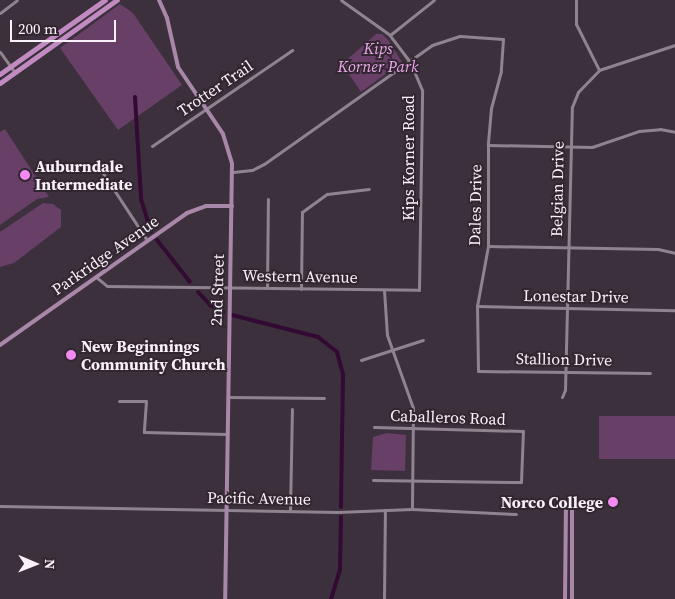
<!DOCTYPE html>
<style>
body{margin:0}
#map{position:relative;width:675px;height:599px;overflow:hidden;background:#3c303c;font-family:"Source Serif 4",serif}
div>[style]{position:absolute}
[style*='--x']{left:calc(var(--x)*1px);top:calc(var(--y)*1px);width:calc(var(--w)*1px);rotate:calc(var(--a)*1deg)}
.green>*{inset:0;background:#673f67;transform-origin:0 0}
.stream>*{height:1px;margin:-0.5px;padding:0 0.5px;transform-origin:0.5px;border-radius:0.5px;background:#320a33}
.canal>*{height:4px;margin:-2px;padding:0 2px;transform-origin:2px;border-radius:2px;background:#320a33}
.street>*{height:3px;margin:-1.5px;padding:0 1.5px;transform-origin:1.5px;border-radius:1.5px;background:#908390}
.secondary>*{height:4px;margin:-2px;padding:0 2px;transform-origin:2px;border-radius:2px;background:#a987a8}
.primary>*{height:4.5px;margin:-2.25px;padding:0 2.25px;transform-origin:2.25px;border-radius:2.25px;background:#c18bc1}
.dots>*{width:14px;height:14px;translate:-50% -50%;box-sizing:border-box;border:2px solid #322631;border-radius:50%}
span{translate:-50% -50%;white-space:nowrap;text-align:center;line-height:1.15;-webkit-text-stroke:4px #322631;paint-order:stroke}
.park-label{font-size:16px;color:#eca8ea;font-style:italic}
.street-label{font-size:16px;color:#f9f1f9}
.poi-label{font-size:16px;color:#f9f1f9;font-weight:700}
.left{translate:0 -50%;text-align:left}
.right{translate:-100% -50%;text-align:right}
.north{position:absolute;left:10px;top:539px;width:50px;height:50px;-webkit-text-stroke:4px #322631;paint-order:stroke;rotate:91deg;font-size:14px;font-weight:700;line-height:20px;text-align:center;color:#f9f1f9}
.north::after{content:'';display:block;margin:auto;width:18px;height:22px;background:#f9f1f9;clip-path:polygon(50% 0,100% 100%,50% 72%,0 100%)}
.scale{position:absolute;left:10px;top:20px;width:106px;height:22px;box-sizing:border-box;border:2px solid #f9f1f9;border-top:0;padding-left:6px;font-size:15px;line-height:18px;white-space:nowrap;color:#f9f1f9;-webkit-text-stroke:4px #322631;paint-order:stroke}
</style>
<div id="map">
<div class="green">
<div style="clip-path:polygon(120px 4px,133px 13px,182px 85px,118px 130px,60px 48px)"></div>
<div style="clip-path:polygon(376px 34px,382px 34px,388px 40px,402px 62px,361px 92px,342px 64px)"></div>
<div style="clip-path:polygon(5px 129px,49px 197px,37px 199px,0 225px,0 132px)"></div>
<div style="clip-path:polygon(43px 203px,53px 204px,61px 210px,61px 227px,14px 263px,0 267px,0 232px)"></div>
<div style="left:599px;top:416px;width:76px;height:43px"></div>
<div style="clip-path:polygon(387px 433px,406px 435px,405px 471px,371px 470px,373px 437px)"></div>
</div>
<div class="stream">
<div style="--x:347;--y:63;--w:42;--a:8.1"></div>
</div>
<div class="canal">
<div style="--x:135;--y:97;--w:102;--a:86.6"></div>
<div style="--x:141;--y:199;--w:34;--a:73"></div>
<div style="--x:157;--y:240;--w:53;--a:51.8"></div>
<div style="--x:198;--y:292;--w:18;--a:47"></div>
<div style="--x:210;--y:305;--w:15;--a:28"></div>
<div style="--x:232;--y:315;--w:89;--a:14.3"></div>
<div style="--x:318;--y:337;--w:24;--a:38"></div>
<div style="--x:337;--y:352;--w:24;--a:75"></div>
<div style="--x:343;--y:375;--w:132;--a:90.9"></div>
<div style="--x:331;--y:599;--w:30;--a:-73"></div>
<div style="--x:340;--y:570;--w:53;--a:-88.9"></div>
</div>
<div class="street">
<div style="--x:576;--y:0;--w:24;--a:90"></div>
<div style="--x:576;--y:24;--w:51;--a:63.4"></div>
<div style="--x:0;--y:13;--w:21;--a:-37"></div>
<div style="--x:390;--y:35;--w:56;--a:-38.5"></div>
<div style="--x:0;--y:52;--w:26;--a:54"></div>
<div style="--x:488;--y:145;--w:104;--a:1.1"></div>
<div style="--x:592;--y:147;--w:50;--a:-18.8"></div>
<div style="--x:639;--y:131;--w:21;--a:-5"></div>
<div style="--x:660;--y:129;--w:15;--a:11"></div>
<div style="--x:152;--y:146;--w:170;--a:-34.4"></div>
<div style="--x:97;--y:164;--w:91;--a:56.7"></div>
<div style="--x:233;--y:172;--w:19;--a:-6"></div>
<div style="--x:252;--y:170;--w:13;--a:-27"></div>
<div style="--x:264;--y:164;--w:206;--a:-35.3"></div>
<div style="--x:432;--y:45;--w:29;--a:-18"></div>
<div style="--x:460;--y:36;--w:43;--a:4"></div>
<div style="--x:503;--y:39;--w:32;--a:94"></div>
<div style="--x:501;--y:71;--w:38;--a:105"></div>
<div style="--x:491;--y:108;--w:37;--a:95"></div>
<div style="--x:488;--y:145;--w:101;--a:90"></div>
<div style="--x:488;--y:246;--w:61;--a:100.4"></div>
<div style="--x:477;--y:306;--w:65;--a:89.1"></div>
<div style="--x:478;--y:371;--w:172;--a:0.7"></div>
<div style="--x:488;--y:246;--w:170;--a:1"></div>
<div style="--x:658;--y:249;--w:17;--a:13"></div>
<div style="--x:96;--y:277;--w:14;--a:39"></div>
<div style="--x:107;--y:286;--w:312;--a:0.7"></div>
<div style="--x:419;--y:290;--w:200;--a:-89.1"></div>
<div style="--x:422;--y:90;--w:30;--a:-113"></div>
<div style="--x:410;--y:62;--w:34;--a:-127"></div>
<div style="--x:390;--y:35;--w:60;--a:-144.5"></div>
<div style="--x:267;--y:288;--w:89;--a:-89.4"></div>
<div style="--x:301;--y:289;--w:77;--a:-89.3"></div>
<div style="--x:302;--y:212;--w:31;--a:-36"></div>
<div style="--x:327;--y:194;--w:42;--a:-6.8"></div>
<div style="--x:384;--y:290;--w:45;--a:86.2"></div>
<div style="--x:387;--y:335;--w:77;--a:70.4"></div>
<div style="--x:413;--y:408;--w:101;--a:90.6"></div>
<div style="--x:477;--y:306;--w:198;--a:1.2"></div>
<div style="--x:361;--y:360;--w:65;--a:-17.9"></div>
<div style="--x:228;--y:397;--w:96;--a:0.6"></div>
<div style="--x:562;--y:397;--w:8;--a:-67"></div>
<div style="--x:565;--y:390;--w:283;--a:-88.6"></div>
<div style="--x:572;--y:107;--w:16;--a:-68"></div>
<div style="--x:578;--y:92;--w:30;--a:-46"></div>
<div style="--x:599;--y:70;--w:80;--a:-18.2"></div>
<div style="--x:119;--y:401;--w:27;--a:0"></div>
<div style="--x:146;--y:401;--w:31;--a:94"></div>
<div style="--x:144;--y:432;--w:82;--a:1.4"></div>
<div style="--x:373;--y:480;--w:148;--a:0.8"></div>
<div style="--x:521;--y:482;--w:51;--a:-87.8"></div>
<div style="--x:523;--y:431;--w:149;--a:-178.5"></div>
<div style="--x:0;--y:506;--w:338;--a:1"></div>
<div style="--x:338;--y:512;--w:74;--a:-2.3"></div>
<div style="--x:412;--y:509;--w:104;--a:2.8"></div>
<div style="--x:290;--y:511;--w:102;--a:-88.9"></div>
<div style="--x:384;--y:599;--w:89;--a:-89.4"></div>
</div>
<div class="secondary">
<div style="--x:159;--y:0;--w:20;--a:66"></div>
<div style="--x:167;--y:18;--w:50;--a:77.3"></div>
<div style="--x:178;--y:67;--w:81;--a:56.1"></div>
<div style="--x:223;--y:134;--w:31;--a:73"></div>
<div style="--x:232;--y:164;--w:435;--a:90.9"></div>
<div style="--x:0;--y:345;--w:229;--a:-35.2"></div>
<div style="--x:187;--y:213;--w:20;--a:-20"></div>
<div style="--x:206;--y:206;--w:26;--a:0"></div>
<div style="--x:572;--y:499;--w:100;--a:90"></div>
<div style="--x:565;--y:599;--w:89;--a:-89.4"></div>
<div style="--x:566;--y:510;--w:13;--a:-61"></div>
</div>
<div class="primary">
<div style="--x:0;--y:74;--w:128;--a:-35.2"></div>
<div style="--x:0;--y:83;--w:143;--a:-35.4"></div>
</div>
<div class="dots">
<div style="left:25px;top:175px;background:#f28af2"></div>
<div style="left:71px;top:355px;background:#f28af2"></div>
<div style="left:613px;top:502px;background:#f28af2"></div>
</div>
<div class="park-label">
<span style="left:378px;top:57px">Kips<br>Korner Park</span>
</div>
<div class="street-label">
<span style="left:215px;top:88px;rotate:-34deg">Trotter Trail</span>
<span style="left:408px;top:158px;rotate:-90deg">Kips Korner Road</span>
<span style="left:557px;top:189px;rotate:-89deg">Belgian Drive</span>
<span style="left:475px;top:205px;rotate:-89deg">Dales Drive</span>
<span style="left:105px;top:255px;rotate:-35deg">Parkridge Avenue</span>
<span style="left:300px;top:276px;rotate:1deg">Western Avenue</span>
<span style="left:217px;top:290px;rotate:-88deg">2nd Street</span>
<span style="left:576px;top:296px;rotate:1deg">Lonestar Drive</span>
<span style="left:564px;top:359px;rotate:1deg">Stallion Drive</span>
<span style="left:448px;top:417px;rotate:2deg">Caballeros Road</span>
<span style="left:259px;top:498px;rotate:1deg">Pacific Avenue</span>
</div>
<div class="poi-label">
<span class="left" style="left:35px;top:175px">Auburndale<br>Intermediate</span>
<span class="left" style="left:81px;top:355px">New Beginnings<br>Community Church</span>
<span class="right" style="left:603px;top:502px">Norco College</span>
</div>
<div class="north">N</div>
<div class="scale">200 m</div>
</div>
